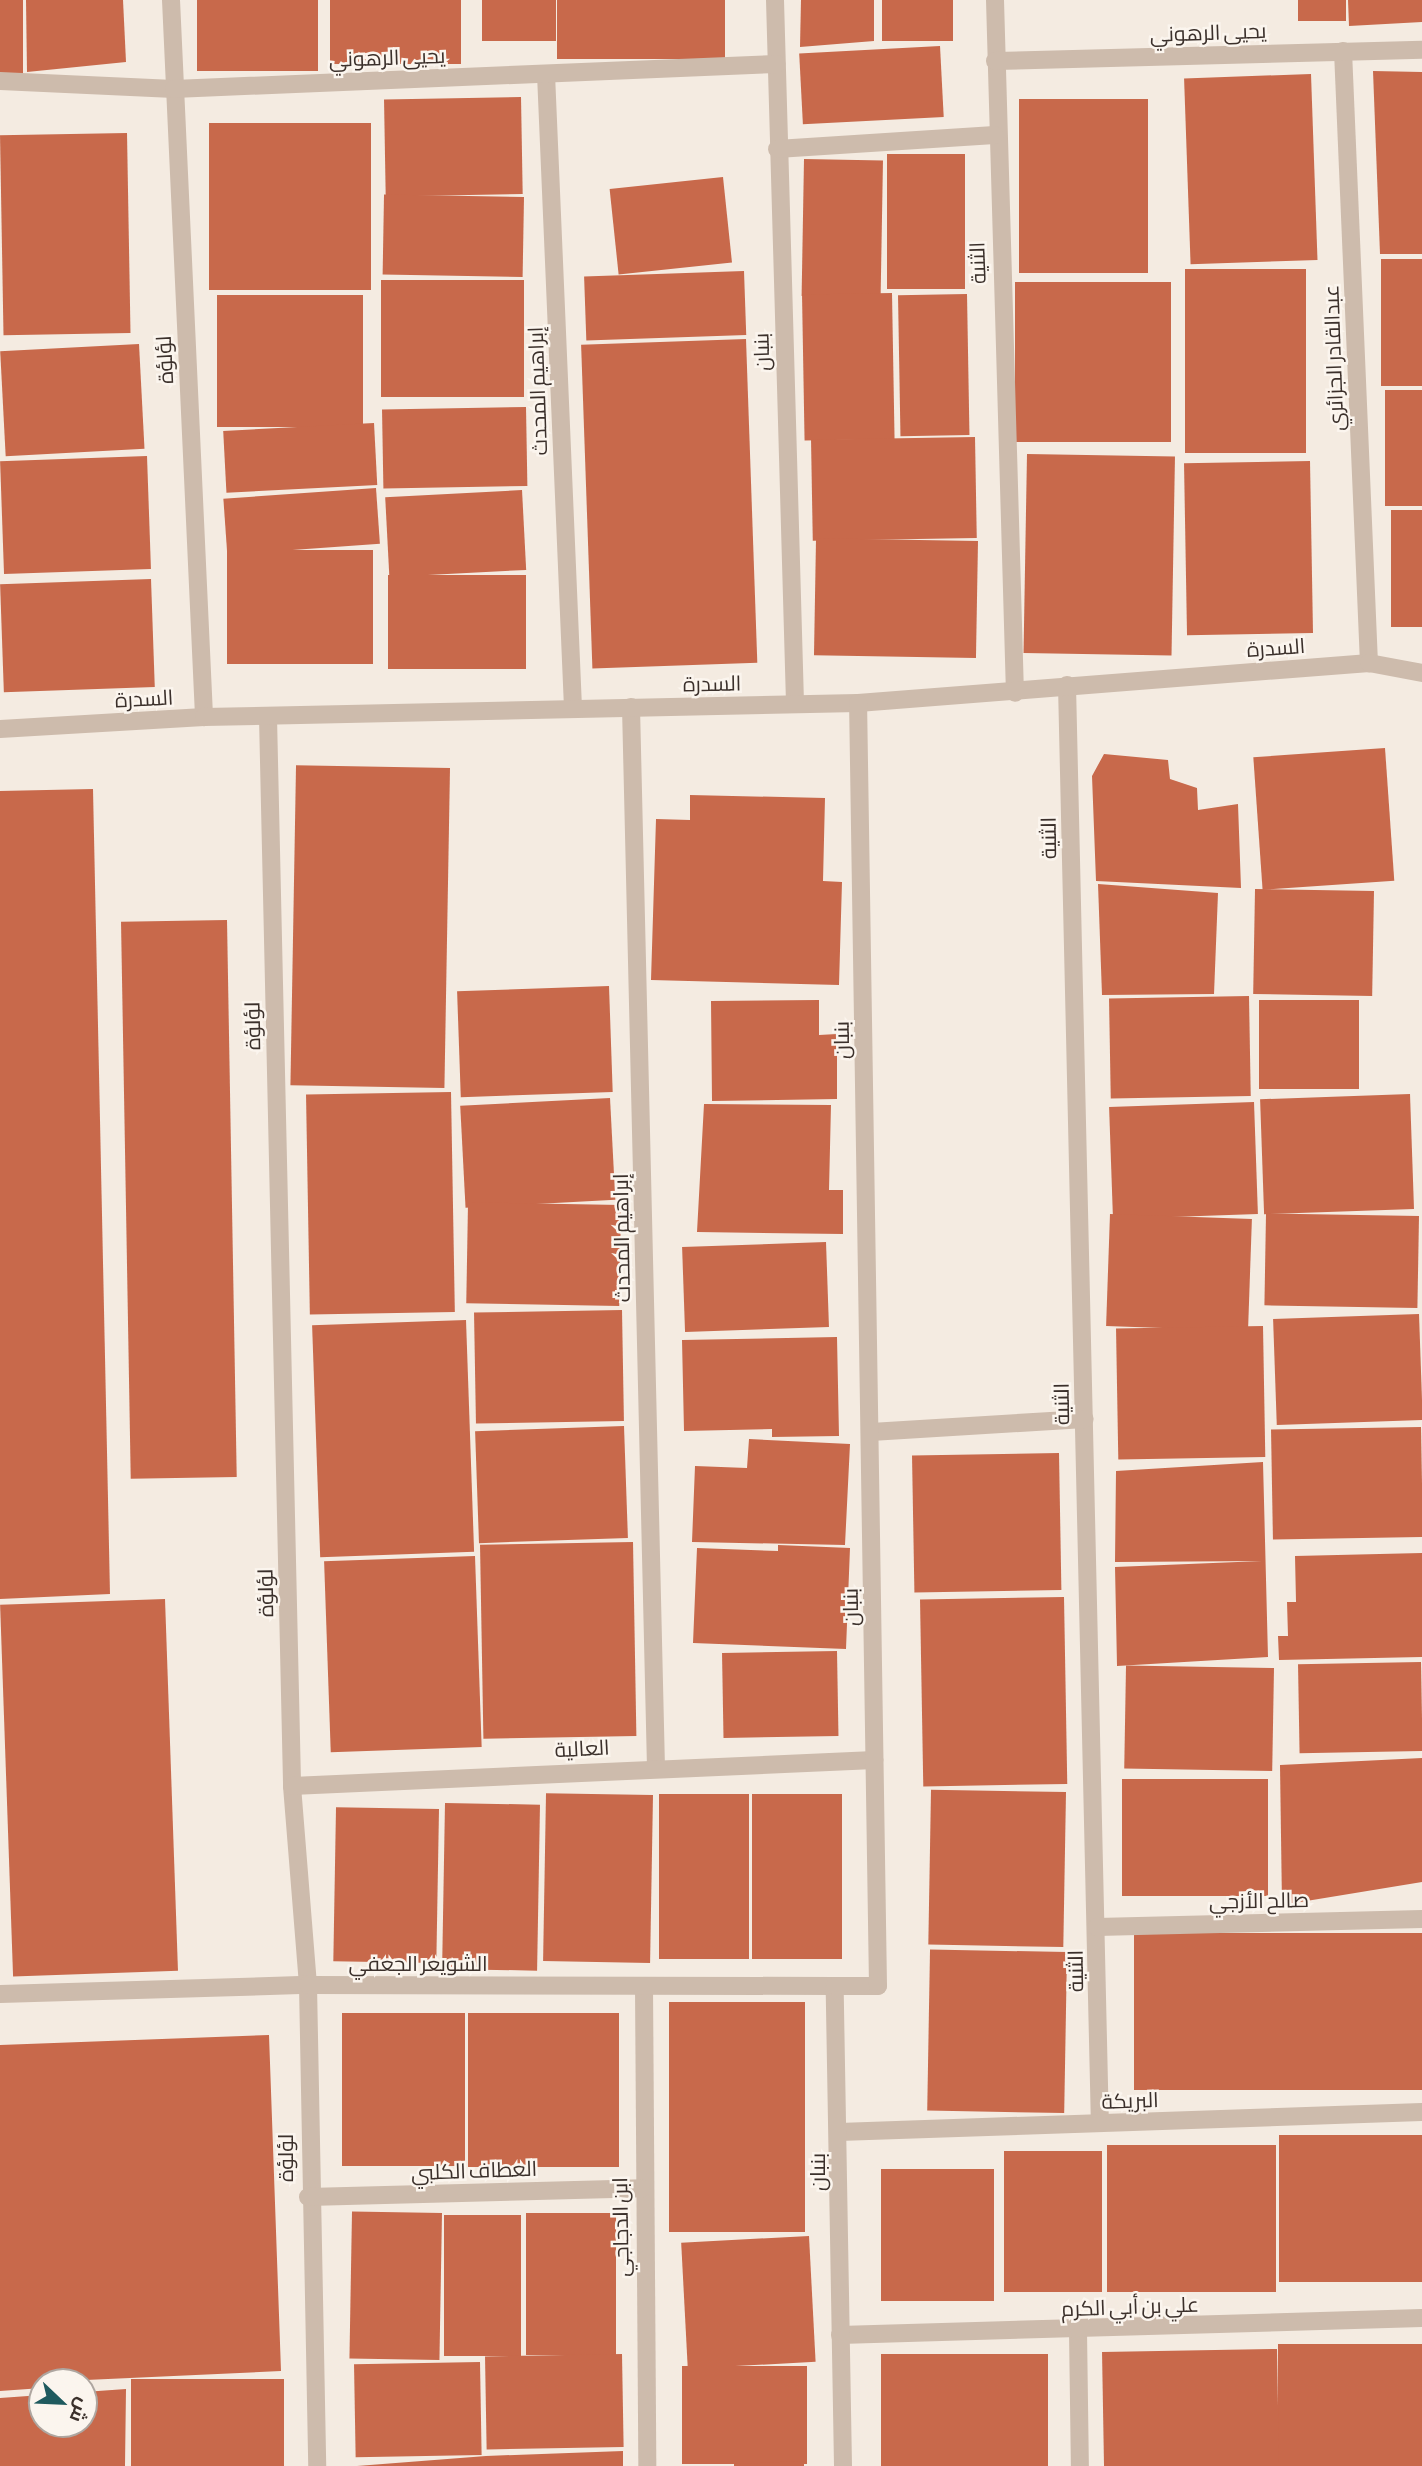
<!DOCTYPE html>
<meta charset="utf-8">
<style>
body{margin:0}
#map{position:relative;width:1422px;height:2466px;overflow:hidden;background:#f4ebe1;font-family:"Asap Condensed",Cairo,sans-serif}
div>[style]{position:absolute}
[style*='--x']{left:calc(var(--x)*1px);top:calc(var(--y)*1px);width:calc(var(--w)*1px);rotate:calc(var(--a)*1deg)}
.building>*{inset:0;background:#c8694b;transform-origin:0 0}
.minor>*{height:18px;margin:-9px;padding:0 9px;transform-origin:9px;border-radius:9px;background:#cdbbac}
span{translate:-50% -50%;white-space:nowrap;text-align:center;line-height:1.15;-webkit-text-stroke:5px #fbf5ee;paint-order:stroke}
.street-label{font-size:21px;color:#3b302b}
.north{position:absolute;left:28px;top:2368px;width:70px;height:70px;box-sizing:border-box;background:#fbf5ee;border:2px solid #aea6a0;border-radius:50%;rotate:113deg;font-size:19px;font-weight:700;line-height:28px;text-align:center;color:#3b302b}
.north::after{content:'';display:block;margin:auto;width:24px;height:32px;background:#1f5a5e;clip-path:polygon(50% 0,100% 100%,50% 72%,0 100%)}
</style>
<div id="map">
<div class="building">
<div style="left:0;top:0;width:23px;height:75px"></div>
<div style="clip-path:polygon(26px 0,123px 0,126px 62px,27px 72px)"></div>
<div style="left:197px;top:0;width:121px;height:71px"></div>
<div style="left:330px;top:0;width:131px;height:64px"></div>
<div style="left:482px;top:0;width:74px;height:41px"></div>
<div style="left:557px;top:0;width:168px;height:59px"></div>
<div style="clip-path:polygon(801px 0,874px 0,874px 41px,800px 47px)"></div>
<div style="left:882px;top:0;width:71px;height:41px"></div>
<div style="left:1298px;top:0;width:48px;height:21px"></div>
<div style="clip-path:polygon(1348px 0,1422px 0,1422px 22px,1349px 26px)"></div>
<div style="left:940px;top:46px;width:71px;height:141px;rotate:87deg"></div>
<div style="clip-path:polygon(1373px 71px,1422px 72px,1422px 254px,1380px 254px)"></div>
<div style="left:1311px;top:74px;width:186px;height:127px;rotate:88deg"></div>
<div style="left:521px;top:97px;width:97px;height:137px;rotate:89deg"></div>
<div style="left:1148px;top:99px;width:174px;height:129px;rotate:90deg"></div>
<div style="left:371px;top:123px;width:167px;height:162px;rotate:90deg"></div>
<div style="left:127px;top:133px;width:200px;height:127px;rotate:89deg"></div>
<div style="left:887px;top:154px;width:78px;height:135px"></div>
<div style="left:804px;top:159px;width:79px;height:137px;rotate:1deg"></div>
<div style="left:723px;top:177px;width:86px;height:114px;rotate:84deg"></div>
<div style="left:524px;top:197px;width:80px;height:140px;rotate:91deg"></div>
<div style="left:1381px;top:259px;width:41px;height:127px"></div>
<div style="left:1185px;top:269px;width:121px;height:184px"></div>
<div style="left:744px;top:271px;width:64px;height:160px;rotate:88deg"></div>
<div style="left:524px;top:280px;width:117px;height:143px;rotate:90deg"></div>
<div style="left:1171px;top:282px;width:160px;height:156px;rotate:90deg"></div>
<div style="left:892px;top:293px;width:146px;height:90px;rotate:89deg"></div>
<div style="left:967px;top:294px;width:141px;height:69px;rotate:89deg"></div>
<div style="left:217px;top:295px;width:146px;height:132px"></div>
<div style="left:746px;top:339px;width:324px;height:165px;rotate:88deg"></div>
<div style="left:139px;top:344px;width:105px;height:139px;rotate:87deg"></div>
<div style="left:1385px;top:390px;width:37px;height:116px"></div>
<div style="left:526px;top:407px;width:79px;height:144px;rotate:89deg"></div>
<div style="left:374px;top:423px;width:62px;height:151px;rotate:87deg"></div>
<div style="left:975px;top:437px;width:101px;height:164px;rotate:89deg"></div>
<div style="left:1027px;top:454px;width:148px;height:199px;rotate:1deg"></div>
<div style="left:147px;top:456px;width:113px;height:147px;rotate:88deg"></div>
<div style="left:1310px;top:461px;width:172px;height:126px;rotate:89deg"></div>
<div style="left:376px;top:488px;width:56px;height:153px;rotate:86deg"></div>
<div style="left:522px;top:490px;width:80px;height:137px;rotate:87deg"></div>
<div style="left:1391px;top:510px;width:31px;height:117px"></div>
<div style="left:978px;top:541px;width:117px;height:162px;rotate:91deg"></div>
<div style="left:373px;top:550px;width:114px;height:146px;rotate:90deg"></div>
<div style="left:526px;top:575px;width:94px;height:138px;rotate:90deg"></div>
<div style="left:151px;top:579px;width:108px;height:151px;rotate:88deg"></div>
<div style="left:1385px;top:748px;width:133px;height:132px;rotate:86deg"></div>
<div style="clip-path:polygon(1104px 754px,1168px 760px,1170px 779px,1197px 788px,1198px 810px,1238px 804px,1241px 888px,1096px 881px,1092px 776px)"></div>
<div style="left:450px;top:768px;width:320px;height:154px;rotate:91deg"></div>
<div style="clip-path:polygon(93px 789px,110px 1594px,0 1599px,0 791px)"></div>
<div style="clip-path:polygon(690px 795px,825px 798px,823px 881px,842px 882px,839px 985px,651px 980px,656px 819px,690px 820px)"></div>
<div style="clip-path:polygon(1098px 884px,1218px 893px,1214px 994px,1102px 995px)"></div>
<div style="left:1374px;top:891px;width:105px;height:119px;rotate:91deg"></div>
<div style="left:227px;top:920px;width:557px;height:106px;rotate:89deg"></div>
<div style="left:609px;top:986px;width:106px;height:152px;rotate:88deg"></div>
<div style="left:1249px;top:996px;width:100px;height:140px;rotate:89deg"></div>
<div style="clip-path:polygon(819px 1000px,819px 1035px,837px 1034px,837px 1099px,712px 1101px,711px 1001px)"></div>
<div style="left:1359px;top:1000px;width:89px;height:100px;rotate:90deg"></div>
<div style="left:451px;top:1092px;width:220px;height:145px;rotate:89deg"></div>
<div style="left:1410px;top:1094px;width:115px;height:150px;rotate:88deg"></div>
<div style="left:610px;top:1098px;width:102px;height:150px;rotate:87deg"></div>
<div style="left:1254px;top:1102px;width:112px;height:145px;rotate:88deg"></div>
<div style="clip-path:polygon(704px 1104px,831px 1105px,829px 1190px,843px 1190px,843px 1234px,697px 1232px)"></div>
<div style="left:621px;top:1205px;width:101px;height:153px;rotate:91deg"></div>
<div style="left:1110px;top:1214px;width:142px;height:112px;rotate:2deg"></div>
<div style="left:1419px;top:1216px;width:92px;height:153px;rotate:91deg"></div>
<div style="left:826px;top:1242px;width:85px;height:144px;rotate:88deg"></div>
<div style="left:622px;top:1310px;width:111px;height:148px;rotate:89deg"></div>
<div style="left:1419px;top:1314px;width:106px;height:146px;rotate:88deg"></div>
<div style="left:466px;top:1320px;width:232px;height:154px;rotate:88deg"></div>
<div style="left:1263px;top:1326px;width:131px;height:147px;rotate:89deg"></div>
<div style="clip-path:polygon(837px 1337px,839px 1436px,772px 1437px,772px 1429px,684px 1431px,682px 1340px)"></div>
<div style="left:624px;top:1426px;width:112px;height:149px;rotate:88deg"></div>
<div style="left:1421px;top:1427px;width:110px;height:150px;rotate:89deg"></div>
<div style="clip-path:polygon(749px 1439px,850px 1444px,845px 1545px,692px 1542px,695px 1466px,747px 1468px)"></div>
<div style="left:1059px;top:1453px;width:137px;height:147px;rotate:89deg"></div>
<div style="clip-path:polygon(1263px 1462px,1268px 1657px,1117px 1666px,1115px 1567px,1262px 1561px,1115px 1562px,1116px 1471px)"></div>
<div style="left:633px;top:1542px;width:194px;height:153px;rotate:89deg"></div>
<div style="clip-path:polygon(778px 1545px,850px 1548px,846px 1649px,693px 1643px,697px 1548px,778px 1551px)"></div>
<div style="clip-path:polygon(1422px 1553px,1422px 1657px,1279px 1660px,1278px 1636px,1288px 1636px,1287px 1602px,1296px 1602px,1295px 1556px)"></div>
<div style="left:475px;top:1556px;width:191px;height:151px;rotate:88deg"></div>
<div style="left:1064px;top:1597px;width:187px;height:144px;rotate:89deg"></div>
<div style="left:165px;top:1599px;width:372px;height:165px;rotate:88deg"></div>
<div style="left:837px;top:1651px;width:85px;height:115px;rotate:89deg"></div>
<div style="left:1421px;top:1662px;width:89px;height:123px;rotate:89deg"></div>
<div style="left:1274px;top:1668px;width:103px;height:148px;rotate:91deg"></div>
<div style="clip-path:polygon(1422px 1758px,1422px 1882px,1282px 1905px,1280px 1765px)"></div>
<div style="left:1268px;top:1779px;width:117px;height:146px;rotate:90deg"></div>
<div style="left:1066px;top:1792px;width:155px;height:135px;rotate:91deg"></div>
<div style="left:659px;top:1794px;width:90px;height:165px"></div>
<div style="left:752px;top:1794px;width:90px;height:165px"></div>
<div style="left:653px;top:1795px;width:168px;height:107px;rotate:91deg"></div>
<div style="left:445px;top:1803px;width:95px;height:166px;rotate:1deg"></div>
<div style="left:439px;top:1809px;width:154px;height:103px;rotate:91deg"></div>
<div style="left:1422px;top:1933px;width:157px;height:288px;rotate:90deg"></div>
<div style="left:1067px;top:1952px;width:161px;height:137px;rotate:91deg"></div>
<div style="left:805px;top:2002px;width:230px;height:136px;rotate:90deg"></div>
<div style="left:342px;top:2013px;width:123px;height:153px"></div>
<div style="left:468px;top:2013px;width:151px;height:154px"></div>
<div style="clip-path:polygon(269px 2035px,281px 2371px,42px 2382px,42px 2388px,0 2391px,0 2045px)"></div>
<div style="left:1422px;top:2135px;width:147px;height:143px;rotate:90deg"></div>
<div style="left:1276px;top:2145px;width:147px;height:169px;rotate:90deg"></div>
<div style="left:1102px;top:2151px;width:141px;height:98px;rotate:90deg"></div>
<div style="left:994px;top:2169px;width:132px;height:113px;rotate:90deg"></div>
<div style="left:442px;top:2213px;width:147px;height:90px;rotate:91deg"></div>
<div style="left:526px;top:2213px;width:90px;height:142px"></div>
<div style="left:444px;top:2215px;width:77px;height:141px"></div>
<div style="left:809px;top:2236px;width:126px;height:128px;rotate:87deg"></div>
<div style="left:1422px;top:2344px;width:122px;height:144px;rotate:90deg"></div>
<div style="left:1277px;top:2349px;width:117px;height:175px;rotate:89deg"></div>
<div style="left:622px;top:2354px;width:93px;height:137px;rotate:89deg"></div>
<div style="left:881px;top:2354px;width:167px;height:112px"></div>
<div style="left:480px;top:2362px;width:93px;height:126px;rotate:89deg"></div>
<div style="left:682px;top:2366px;width:125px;height:98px"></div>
<div style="left:284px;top:2379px;width:87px;height:153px;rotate:90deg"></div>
<div style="clip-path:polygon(126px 2389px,125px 2466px,0 2466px,0 2398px,42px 2395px,42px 2424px,84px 2424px,84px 2392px)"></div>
<div style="clip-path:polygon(623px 2451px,623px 2466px,357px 2466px,486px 2456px)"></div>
<div style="clip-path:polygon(804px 2461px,804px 2466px,734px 2466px,734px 2464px)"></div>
</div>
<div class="minor">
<div style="--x:171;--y:0;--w:718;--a:87.36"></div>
<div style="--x:775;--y:0;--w:703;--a:88.37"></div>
<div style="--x:995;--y:0;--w:693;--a:88.35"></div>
<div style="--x:1343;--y:51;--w:613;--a:87.57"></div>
<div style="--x:995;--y:61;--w:427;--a:-1.5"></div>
<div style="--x:546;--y:74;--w:634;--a:87.56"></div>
<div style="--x:0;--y:81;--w:174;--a:2.6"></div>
<div style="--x:174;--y:89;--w:603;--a:-2.38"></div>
<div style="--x:777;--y:149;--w:218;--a:-3.7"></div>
<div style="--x:1067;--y:685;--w:1438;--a:88.69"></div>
<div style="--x:631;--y:707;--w:1060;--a:88.65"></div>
<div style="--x:268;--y:717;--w:1069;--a:88.71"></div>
<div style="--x:292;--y:1786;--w:200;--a:85.4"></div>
<div style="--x:308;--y:1985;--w:481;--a:88.9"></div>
<div style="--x:0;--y:729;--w:204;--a:-3.4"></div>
<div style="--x:204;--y:717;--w:654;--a:-1.23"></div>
<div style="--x:858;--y:703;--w:513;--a:-4.48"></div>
<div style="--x:1369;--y:663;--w:54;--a:10.7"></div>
<div style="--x:871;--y:1432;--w:214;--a:-3.5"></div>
<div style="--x:292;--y:1786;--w:583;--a:-2.56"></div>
<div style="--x:1097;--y:1927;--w:325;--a:-1.4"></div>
<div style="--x:644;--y:1987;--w:479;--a:89.6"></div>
<div style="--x:0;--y:1994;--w:308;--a:-1.7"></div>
<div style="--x:308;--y:1985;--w:527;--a:0.11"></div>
<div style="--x:839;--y:2132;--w:583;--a:-1.96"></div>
<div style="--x:308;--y:2197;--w:334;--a:-1.5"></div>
<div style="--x:1078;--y:2331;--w:135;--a:89.2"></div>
<div style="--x:840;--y:2335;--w:582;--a:-1.67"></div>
<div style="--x:843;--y:2466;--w:480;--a:-91"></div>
<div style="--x:835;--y:1986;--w:43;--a:0"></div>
<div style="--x:878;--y:1986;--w:1283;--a:-90.89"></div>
</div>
<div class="street-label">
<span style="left:1208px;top:32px;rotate:-2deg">يحيى الرهوني</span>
<span style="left:387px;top:57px;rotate:-2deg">يحيى الرهوني</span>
<span style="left:977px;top:263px;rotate:-92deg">الثنية</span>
<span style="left:761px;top:352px;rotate:-92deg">بنبان</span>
<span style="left:1333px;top:358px;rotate:-92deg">عبدالقادر الجزائري</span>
<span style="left:164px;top:360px;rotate:-93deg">لؤلؤة</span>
<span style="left:537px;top:391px;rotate:-92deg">إبراهيم المحدث</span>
<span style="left:1276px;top:647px;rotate:-4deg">السدرة</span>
<span style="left:712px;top:683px;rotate:-1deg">السدرة</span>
<span style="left:144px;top:698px;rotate:-3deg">السدرة</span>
<span style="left:1048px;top:838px;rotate:-91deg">الثنية</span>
<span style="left:252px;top:1026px;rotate:-91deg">لؤلؤة</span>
<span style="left:841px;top:1040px;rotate:-91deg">بنبان</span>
<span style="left:621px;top:1238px;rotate:-91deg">إبراهيم المحدث</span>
<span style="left:1061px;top:1404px;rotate:-91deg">الثنية</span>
<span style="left:265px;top:1593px;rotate:-91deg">لؤلؤة</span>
<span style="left:850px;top:1607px;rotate:-91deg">بنبان</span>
<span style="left:582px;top:1748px;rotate:-3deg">العالية</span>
<span style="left:1259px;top:1900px;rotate:-1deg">صالح الأزجي</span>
<span style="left:418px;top:1963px">الشويعر الجعفي</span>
<span style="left:1075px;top:1971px;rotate:-91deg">الثنية</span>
<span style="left:1130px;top:2100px;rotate:-2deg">البريكة</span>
<span style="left:285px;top:2158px;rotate:-90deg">لؤلؤة</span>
<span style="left:474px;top:2170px;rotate:-2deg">العطاف الكلبي</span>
<span style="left:817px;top:2172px;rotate:-90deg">بنبان</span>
<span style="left:620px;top:2227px;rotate:-91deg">ابن الدجاجي</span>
<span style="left:1130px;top:2306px;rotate:-2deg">علي بن أبي الكرم</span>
</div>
<div class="north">ش</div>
</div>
